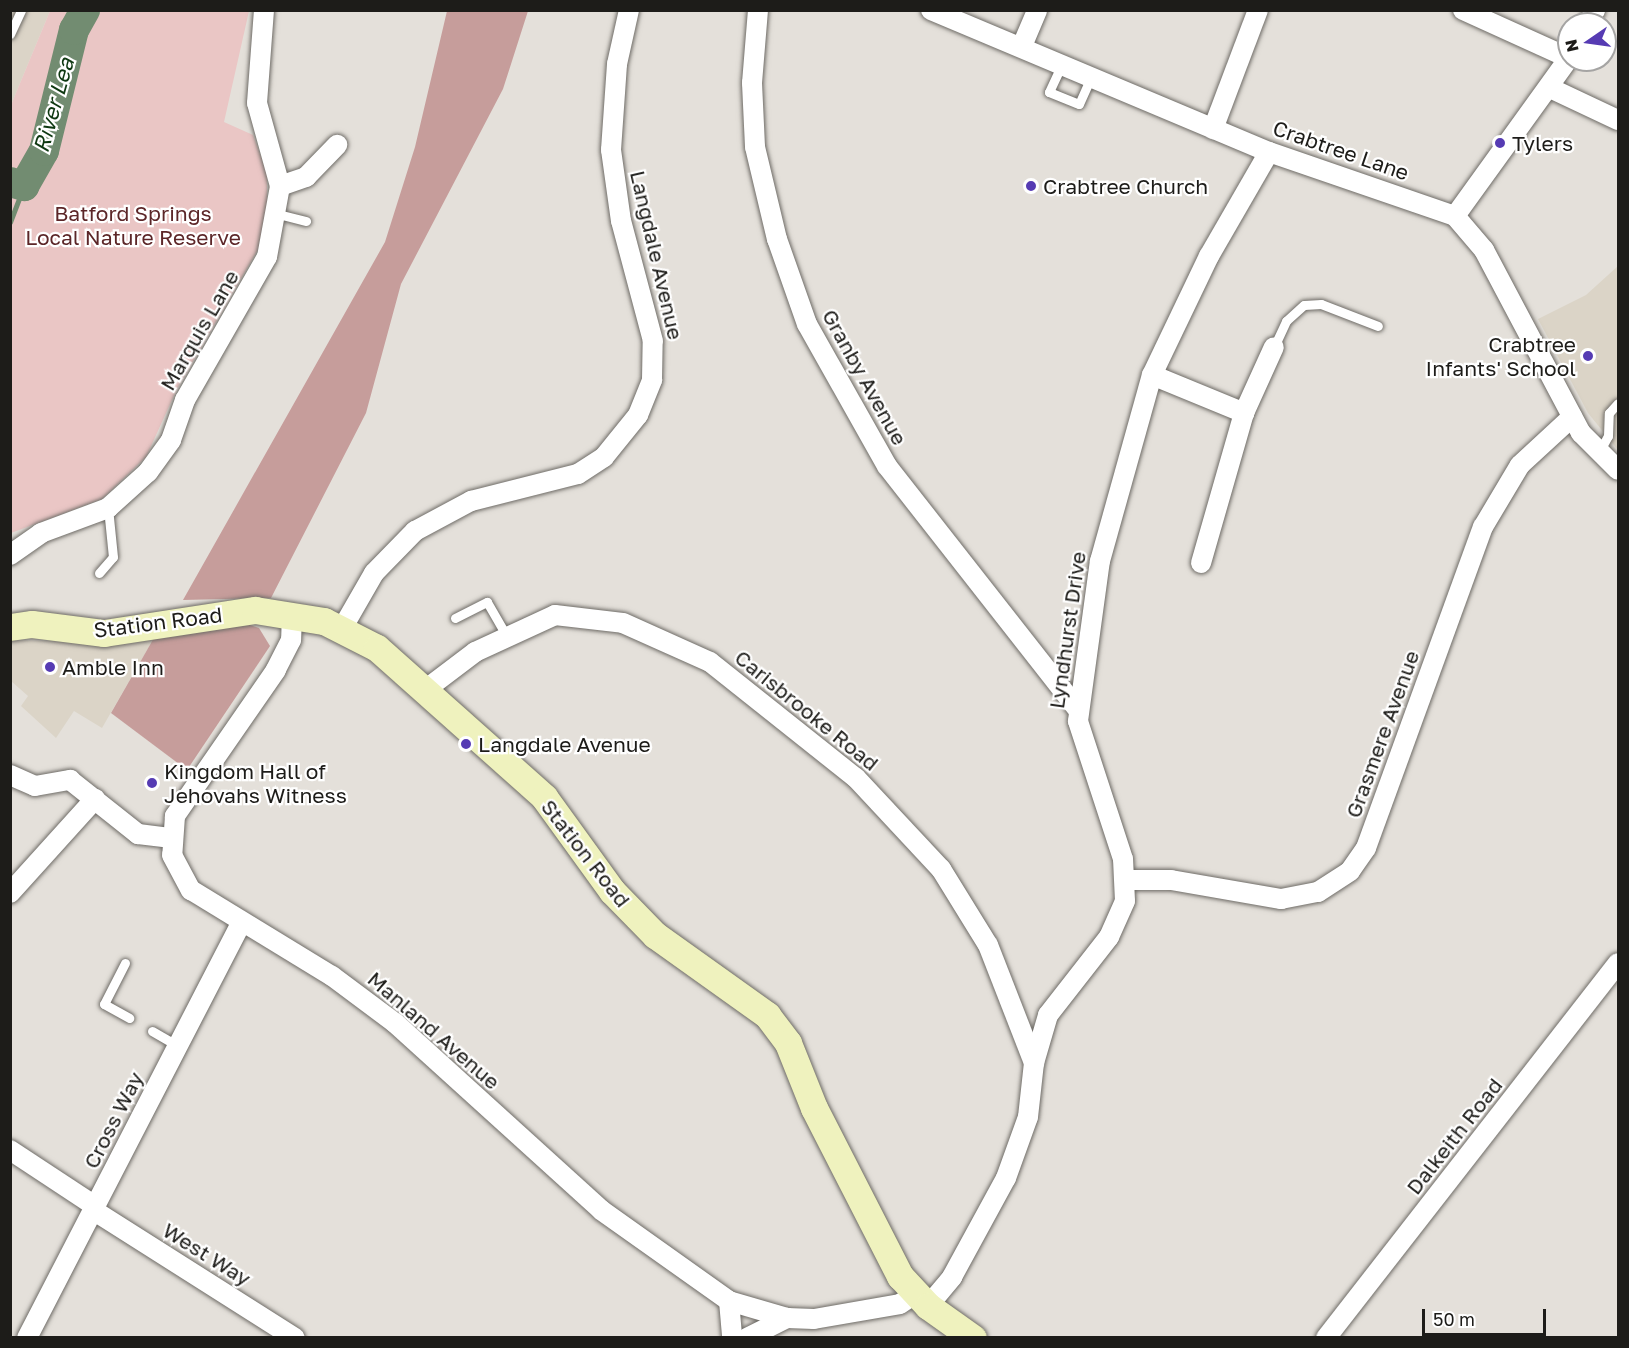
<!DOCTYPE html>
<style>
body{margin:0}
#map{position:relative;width:1629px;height:1348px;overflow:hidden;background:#e4e0da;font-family:"Golos Text",sans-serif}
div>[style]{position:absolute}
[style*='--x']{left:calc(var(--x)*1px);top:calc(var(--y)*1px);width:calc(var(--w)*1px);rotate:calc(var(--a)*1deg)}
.built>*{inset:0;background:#dbd4c7}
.green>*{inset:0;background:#eac6c5}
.forest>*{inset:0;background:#c69d9b}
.stream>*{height:5px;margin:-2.5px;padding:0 2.5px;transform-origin:2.5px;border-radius:2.5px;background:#728c71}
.river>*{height:30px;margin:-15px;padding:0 15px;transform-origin:15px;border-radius:15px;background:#728c71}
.roads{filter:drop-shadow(0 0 2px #6e6b66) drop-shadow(0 0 2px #6e6b66)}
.service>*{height:9px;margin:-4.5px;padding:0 4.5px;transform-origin:4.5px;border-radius:4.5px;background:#fff}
.minor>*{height:20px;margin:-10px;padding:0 10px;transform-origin:10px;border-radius:10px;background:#fff}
.secondary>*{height:27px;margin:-13.5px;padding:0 13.5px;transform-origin:13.5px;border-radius:13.5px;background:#eff2be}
.dots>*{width:16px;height:16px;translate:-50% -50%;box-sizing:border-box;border:3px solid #fff;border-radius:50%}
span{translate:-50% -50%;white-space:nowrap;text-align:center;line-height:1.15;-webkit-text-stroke:4.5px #fff;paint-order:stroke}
.poi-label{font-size:21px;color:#1d1c19}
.left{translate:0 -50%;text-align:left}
.right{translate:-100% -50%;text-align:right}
.street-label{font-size:21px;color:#1d1c19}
.park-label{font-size:21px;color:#5c2628}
.water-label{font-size:22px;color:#0e3811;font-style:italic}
.frame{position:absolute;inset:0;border:12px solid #1d1c19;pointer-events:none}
.north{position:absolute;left:1557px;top:12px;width:60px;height:60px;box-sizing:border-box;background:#fff;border:2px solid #a5a4a3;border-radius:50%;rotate:257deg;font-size:16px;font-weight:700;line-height:24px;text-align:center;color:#1d1c19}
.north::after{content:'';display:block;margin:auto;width:21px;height:27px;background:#563bb3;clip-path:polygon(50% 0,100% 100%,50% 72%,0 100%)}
.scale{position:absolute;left:1422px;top:1309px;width:124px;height:27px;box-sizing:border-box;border:3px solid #1d1c19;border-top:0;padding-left:8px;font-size:18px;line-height:21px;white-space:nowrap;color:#1d1c19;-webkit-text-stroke:4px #fff;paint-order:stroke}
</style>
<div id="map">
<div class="built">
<div style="clip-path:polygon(11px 11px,50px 11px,11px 105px)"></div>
<div style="clip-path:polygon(1618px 266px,1618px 450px,1588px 413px,1538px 319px,1586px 295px)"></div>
<div style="clip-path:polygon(155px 636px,102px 728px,74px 711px,56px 738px,21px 706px,28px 696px,11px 681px,11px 640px,117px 643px)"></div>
</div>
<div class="green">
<div style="clip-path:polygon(50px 11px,249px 11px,224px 122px,253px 135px,267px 173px,267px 212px,260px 246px,177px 389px,146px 457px,102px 499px,11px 533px,11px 105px)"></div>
</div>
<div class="forest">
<div style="clip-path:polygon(447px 11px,528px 11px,503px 89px,401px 284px,366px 413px,271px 598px,183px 600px,385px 242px,415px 147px)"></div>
<div style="clip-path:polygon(244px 623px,259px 628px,270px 646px,187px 770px,111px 713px,155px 636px)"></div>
</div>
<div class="stream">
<div style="--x:10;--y:222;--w:39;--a:-69"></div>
</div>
<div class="river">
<div style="--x:10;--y:182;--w:15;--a:16"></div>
<div style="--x:24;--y:186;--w:40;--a:-60.3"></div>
<div style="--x:44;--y:151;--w:125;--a:-76.1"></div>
<div style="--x:74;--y:30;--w:23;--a:-61"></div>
</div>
<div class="roads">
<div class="service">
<div style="--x:10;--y:34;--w:26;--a:-65"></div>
<div style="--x:1062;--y:64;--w:31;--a:115"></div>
<div style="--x:1049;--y:92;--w:32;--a:22"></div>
<div style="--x:1079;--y:104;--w:30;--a:-66"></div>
<div style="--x:278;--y:214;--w:29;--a:14"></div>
<div style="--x:1274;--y:347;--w:29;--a:-65"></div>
<div style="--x:1286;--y:321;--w:24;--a:-42"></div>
<div style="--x:1304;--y:305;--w:17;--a:-3"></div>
<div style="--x:1321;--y:304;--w:61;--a:21.1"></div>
<div style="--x:1599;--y:452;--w:18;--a:-61"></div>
<div style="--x:1608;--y:436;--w:23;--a:-88"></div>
<div style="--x:1609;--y:413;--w:13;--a:-48"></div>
<div style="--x:99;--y:573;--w:21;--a:-49"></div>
<div style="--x:113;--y:557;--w:49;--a:-95.8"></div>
<div style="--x:455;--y:618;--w:36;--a:-27"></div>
<div style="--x:487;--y:602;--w:38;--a:60"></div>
<div style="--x:125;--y:963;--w:46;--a:117.1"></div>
<div style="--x:104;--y:1004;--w:29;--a:29"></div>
<div style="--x:152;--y:1031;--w:30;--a:30"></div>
</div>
<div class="minor">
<div style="--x:758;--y:10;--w:73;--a:94.7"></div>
<div style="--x:752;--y:83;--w:64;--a:87.3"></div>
<div style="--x:755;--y:147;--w:95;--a:76.6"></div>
<div style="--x:777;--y:239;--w:90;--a:70.6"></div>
<div style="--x:807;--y:324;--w:163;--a:60.6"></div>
<div style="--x:887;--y:466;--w:308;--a:51.9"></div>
<div style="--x:931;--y:10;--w:367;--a:22.8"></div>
<div style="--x:1269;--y:152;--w:197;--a:19"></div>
<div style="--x:1455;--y:216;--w:45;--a:49.5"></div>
<div style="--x:1484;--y:250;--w:207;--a:62.1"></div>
<div style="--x:1581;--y:433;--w:52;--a:45"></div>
<div style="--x:1463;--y:10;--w:116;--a:24.4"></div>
<div style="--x:1588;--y:24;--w:16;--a:-63"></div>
<div style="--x:1022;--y:46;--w:39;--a:-67"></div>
<div style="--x:1550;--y:88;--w:75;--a:25.2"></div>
<div style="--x:1213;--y:129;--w:127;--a:-69.3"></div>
<div style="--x:280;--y:186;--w:28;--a:-19"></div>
<div style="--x:306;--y:177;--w:45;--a:-45.9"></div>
<div style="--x:1455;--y:216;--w:195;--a:-54.2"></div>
<div style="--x:1152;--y:375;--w:100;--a:22.4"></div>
<div style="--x:10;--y:555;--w:38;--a:-35"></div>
<div style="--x:41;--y:533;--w:72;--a:-20.5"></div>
<div style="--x:108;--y:508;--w:54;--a:-42"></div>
<div style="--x:148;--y:472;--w:39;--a:-54"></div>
<div style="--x:171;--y:440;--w:42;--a:-70.7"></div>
<div style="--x:185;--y:400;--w:165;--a:-60.2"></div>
<div style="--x:267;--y:257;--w:72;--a:-79.6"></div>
<div style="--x:280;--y:186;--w:86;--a:-105.5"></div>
<div style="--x:257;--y:103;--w:93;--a:-85.7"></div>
<div style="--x:1201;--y:563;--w:156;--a:-74"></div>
<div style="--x:1244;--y:413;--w:72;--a:-65.6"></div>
<div style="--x:292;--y:614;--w:26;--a:92"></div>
<div style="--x:291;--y:640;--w:34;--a:117"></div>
<div style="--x:276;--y:670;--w:178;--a:124.7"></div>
<div style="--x:175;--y:816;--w:39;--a:94"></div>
<div style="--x:172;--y:855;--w:40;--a:62"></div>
<div style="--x:191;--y:890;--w:165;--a:31.4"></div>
<div style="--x:332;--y:976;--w:79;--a:36.7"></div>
<div style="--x:395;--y:1023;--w:278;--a:42.2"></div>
<div style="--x:601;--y:1210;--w:157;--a:35.4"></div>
<div style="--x:729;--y:1301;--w:60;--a:16.3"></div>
<div style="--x:787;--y:1318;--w:27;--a:2"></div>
<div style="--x:814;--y:1319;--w:87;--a:-9.9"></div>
<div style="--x:900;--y:1304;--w:18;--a:-34"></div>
<div style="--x:343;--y:627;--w:62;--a:-60.1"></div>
<div style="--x:374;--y:573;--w:59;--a:-45.7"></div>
<div style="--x:415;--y:531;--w:64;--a:-28.2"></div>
<div style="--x:471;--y:501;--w:110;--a:-14.2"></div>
<div style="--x:578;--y:474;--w:31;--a:-33"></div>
<div style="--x:604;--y:457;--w:54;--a:-51"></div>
<div style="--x:638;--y:415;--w:38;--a:-68"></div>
<div style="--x:652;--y:380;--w:39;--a:-89"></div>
<div style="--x:653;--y:341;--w:124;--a:-104.9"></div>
<div style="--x:621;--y:221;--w:72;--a:-98"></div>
<div style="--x:611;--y:150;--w:86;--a:-86"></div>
<div style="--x:617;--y:64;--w:55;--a:-77.5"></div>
<div style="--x:425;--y:690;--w:63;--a:-37.2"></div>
<div style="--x:475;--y:652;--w:88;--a:-24.8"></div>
<div style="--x:555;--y:615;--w:68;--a:6.7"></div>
<div style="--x:623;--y:623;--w:95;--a:24.1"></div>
<div style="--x:710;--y:662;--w:186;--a:38.5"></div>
<div style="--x:856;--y:778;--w:125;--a:47"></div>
<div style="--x:941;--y:869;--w:89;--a:58.3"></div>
<div style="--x:988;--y:945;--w:127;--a:68.7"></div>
<div style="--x:10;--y:775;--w:27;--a:24"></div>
<div style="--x:35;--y:786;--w:36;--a:-10"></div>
<div style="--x:70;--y:780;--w:87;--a:38.5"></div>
<div style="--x:138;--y:834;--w:32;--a:7"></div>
<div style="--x:1127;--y:880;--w:44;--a:0"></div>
<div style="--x:1171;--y:880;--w:112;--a:9.8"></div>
<div style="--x:1281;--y:899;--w:38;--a:-11"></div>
<div style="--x:1318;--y:892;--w:38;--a:-33"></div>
<div style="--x:1350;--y:871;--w:28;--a:-55"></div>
<div style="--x:1366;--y:848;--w:342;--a:-70"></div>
<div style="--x:1483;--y:527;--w:72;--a:-59.2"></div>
<div style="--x:1520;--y:465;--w:71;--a:-42.7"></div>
<div style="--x:10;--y:893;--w:127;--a:-47.9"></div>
<div style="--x:10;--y:1150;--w:102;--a:33.4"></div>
<div style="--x:93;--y:1210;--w:239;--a:32.4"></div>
<div style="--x:729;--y:1301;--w:37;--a:85"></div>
<div style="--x:928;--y:1306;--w:38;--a:-50"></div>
<div style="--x:952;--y:1277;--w:113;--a:-61.4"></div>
<div style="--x:1006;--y:1178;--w:65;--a:-70.2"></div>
<div style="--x:1028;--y:1117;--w:54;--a:-83.7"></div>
<div style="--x:1034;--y:1063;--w:50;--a:-73.7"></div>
<div style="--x:1048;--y:1015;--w:99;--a:-52"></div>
<div style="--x:1109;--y:937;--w:39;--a:-66"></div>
<div style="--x:1125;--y:901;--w:42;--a:-92.7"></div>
<div style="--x:1123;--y:859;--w:145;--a:-108.1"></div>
<div style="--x:1078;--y:721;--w:162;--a:-82.2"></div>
<div style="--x:1100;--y:561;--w:193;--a:-74.4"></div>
<div style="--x:1152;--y:375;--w:132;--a:-64.4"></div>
<div style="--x:1209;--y:256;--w:120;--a:-60"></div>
<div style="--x:27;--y:1338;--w:466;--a:-62.7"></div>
<div style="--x:747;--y:1338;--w:45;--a:-26.6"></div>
<div style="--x:1326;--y:1338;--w:475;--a:-52.1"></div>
</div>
<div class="secondary">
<div style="--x:10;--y:627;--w:22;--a:-8"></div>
<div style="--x:32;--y:624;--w:73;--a:7.1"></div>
<div style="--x:104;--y:633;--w:153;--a:-8.7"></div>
<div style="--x:255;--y:610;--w:70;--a:9.1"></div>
<div style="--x:324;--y:621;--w:59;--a:27"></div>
<div style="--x:377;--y:648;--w:224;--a:41.7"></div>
<div style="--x:544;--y:797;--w:116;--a:54.1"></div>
<div style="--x:612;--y:891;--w:62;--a:45.7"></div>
<div style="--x:655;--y:935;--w:138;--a:35.5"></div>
<div style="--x:767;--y:1015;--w:35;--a:53"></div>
<div style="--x:788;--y:1043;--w:70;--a:68.2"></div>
<div style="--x:814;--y:1108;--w:189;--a:62.9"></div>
<div style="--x:900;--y:1276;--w:41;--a:47"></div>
<div style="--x:928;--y:1306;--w:55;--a:35.4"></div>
</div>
</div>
<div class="dots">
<div style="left:1500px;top:143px;background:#563bb3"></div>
<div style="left:1031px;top:186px;background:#563bb3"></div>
<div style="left:1588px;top:356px;background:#563bb3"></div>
<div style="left:50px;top:667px;background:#563bb3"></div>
<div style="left:466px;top:744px;background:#563bb3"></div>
<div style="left:152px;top:783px;background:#563bb3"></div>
</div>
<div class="poi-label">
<span class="left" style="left:1512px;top:143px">Tylers</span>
<span class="left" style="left:1043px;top:186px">Crabtree Church</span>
<span class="right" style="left:1576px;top:356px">Crabtree<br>Infants' School</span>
<span class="left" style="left:62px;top:667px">Amble Inn</span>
<span class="left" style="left:478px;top:744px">Langdale Avenue</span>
<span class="left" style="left:164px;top:783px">Kingdom Hall of<br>Jehovahs Witness</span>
</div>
<div class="street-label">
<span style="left:1341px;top:150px;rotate:19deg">Crabtree Lane</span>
<span style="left:657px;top:255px;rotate:77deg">Langdale Avenue</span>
<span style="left:199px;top:330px;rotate:-60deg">Marquis Lane</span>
<span style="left:865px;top:377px;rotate:61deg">Granby Avenue</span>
<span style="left:158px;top:622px;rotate:-7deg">Station Road</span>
<span style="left:1067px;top:630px;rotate:-82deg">Lyndhurst Drive</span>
<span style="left:807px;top:710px;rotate:39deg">Carisbrooke Road</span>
<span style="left:1382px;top:734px;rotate:-70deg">Grasmere Avenue</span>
<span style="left:586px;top:853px;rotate:52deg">Station Road</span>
<span style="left:434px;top:1030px;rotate:41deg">Manland Avenue</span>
<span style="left:113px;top:1120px;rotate:-63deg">Cross Way</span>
<span style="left:1454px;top:1136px;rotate:-52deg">Dalkeith Road</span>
<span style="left:207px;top:1254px;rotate:32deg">West Way</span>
</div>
<div class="park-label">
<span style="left:133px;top:225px">Batford Springs<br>Local Nature Reserve</span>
</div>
<div class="water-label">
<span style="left:53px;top:105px;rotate:-74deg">River Lea</span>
</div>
<div class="frame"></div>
<div class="north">N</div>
<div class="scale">50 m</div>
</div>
